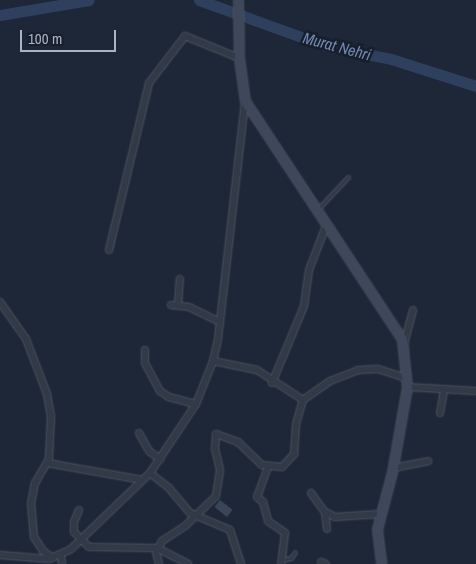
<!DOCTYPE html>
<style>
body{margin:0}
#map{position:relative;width:476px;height:564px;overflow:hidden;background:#1e2737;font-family:"Archivo Narrow",sans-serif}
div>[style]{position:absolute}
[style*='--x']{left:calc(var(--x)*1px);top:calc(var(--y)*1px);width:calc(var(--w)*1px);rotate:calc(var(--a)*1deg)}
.river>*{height:11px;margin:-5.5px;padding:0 5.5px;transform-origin:5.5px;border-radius:5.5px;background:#2f3f5e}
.building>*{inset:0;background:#3a4558;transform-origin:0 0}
.roads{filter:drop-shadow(0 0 1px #4c5463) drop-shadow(0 0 1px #4c5463)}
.lane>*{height:3px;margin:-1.5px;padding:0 1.5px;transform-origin:1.5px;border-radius:1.5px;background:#323a48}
.street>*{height:6px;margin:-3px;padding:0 3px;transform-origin:3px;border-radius:3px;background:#323a48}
.secondary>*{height:9px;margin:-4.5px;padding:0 4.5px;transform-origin:4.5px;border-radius:4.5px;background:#3f485b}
span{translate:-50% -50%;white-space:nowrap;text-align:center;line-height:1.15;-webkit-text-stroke:5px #171f2c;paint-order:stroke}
.water-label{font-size:16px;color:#7288b0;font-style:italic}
.scale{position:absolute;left:20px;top:30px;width:96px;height:22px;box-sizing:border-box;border:2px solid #abb4c5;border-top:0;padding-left:6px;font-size:15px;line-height:18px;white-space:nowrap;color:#abb4c5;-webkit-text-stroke:4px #171f2c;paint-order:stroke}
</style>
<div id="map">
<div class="river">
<div style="--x:199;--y:0;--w:135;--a:19.9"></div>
<div style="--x:326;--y:46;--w:66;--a:11.3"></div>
<div style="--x:391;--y:59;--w:89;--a:17.6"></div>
<div style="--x:0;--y:15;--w:90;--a:-9.6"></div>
</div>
<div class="building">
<div style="left:220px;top:500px;width:16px;height:9px;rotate:38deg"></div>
</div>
<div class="roads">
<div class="lane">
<div style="--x:318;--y:209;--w:44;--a:-46.8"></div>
<div style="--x:282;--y:560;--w:9;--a:-13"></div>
<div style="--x:291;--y:558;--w:7;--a:-56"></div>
</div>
<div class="street">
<div style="--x:109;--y:250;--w:172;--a:-76.5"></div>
<div style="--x:149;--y:83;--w:59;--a:-52.5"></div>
<div style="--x:185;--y:36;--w:58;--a:22.2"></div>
<div style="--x:0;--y:302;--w:45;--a:54.9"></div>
<div style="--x:26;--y:339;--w:59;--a:69.1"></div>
<div style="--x:47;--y:394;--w:22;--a:80"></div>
<div style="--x:51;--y:416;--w:43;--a:92.7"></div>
<div style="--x:49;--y:459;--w:28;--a:120"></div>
<div style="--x:35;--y:483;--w:20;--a:101"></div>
<div style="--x:31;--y:503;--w:34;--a:85"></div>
<div style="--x:34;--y:537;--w:17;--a:57"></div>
<div style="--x:43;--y:551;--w:12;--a:35"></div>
<div style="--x:171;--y:305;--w:18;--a:6"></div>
<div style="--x:189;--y:307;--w:34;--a:26"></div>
<div style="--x:178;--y:305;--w:26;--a:-86"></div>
<div style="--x:404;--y:344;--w:35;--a:-75"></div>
<div style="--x:145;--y:350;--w:13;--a:90"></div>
<div style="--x:145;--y:363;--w:32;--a:62"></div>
<div style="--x:160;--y:391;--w:11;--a:34"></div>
<div style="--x:169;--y:397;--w:28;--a:15"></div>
<div style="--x:213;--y:361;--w:45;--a:11.6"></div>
<div style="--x:257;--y:370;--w:55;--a:33.1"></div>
<div style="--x:303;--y:400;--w:33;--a:-35"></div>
<div style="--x:330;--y:381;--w:30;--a:-21"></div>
<div style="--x:358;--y:370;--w:20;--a:-3"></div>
<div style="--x:378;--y:369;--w:29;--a:18"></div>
<div style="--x:272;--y:383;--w:83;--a:-67.4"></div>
<div style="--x:304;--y:306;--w:36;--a:-82"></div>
<div style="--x:309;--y:270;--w:47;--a:-68.9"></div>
<div style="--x:407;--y:387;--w:69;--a:3.3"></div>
<div style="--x:440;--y:413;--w:22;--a:-80"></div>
<div style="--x:139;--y:433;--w:21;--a:61"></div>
<div style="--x:149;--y:451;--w:14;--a:36"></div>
<div style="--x:47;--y:463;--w:97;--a:10.1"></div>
<div style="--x:268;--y:467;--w:32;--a:110"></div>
<div style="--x:257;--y:497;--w:8;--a:40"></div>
<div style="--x:263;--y:502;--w:20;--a:75"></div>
<div style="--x:268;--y:521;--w:21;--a:35"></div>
<div style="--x:285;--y:533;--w:31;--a:97"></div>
<div style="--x:393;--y:468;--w:36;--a:-11"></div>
<div style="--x:150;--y:473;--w:24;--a:38"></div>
<div style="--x:169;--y:488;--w:33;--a:50"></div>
<div style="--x:190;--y:513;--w:43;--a:23"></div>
<div style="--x:230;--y:530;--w:36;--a:72"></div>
<div style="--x:311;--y:493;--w:24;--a:54"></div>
<div style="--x:325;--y:512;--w:11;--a:27"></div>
<div style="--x:335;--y:517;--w:45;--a:-3.8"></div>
<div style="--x:79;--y:510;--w:13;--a:113"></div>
<div style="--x:74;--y:522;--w:10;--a:90"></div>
<div style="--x:74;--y:532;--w:21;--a:45"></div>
<div style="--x:89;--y:547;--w:68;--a:0.8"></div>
<div style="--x:157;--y:548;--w:35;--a:27"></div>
<div style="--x:325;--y:512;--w:17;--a:83"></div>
<div style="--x:0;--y:555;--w:49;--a:4.7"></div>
<div style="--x:49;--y:559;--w:24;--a:-24"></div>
<div style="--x:71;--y:549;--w:110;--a:-43.9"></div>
<div style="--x:150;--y:473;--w:83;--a:-56.3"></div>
<div style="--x:196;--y:404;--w:46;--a:-68.4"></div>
<div style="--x:213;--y:361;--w:23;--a:-77"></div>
<div style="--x:218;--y:339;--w:240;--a:-83.5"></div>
<div style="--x:61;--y:556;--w:8;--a:83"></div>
<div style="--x:321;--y:562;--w:5;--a:22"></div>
<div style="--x:159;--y:564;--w:12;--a:-104"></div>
<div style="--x:156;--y:552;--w:13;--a:-61"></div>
<div style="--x:162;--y:541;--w:27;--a:-33"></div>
<div style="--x:185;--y:526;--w:43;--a:-44.1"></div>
<div style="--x:216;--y:496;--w:26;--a:-81"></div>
<div style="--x:220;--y:470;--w:22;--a:-103"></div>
<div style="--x:215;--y:449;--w:15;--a:-86"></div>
<div style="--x:216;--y:434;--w:23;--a:20"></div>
<div style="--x:238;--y:442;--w:33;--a:44"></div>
<div style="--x:262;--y:465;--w:20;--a:6"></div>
<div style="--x:282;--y:467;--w:18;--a:-47"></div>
<div style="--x:294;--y:454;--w:30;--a:-86"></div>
<div style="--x:296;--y:424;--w:25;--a:-74"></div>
</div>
<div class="secondary">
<div style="--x:238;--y:0;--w:58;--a:89"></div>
<div style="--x:239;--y:58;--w:43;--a:82.1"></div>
<div style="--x:245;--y:101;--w:285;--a:56.6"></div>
<div style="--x:402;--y:339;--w:48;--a:84.1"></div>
<div style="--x:407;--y:387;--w:86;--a:100"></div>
<div style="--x:392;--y:472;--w:59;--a:104.7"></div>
<div style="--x:377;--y:529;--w:35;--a:83"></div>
</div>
</div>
<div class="water-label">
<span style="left:337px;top:46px;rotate:15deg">Murat Nehri</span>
</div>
<div class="scale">100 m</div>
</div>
